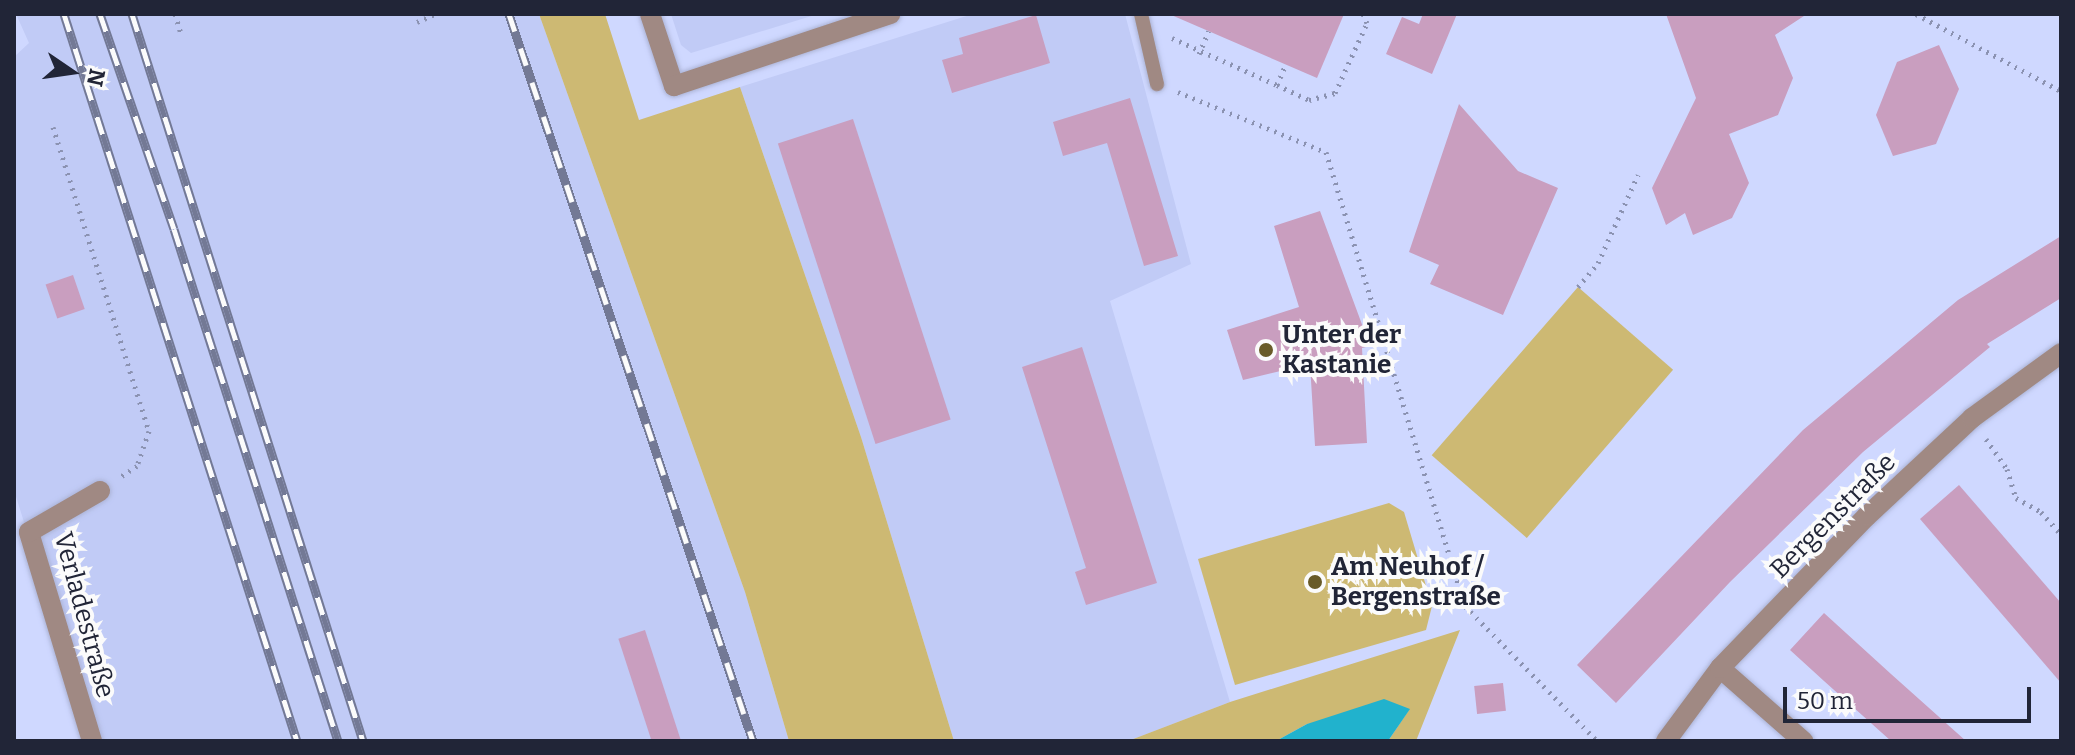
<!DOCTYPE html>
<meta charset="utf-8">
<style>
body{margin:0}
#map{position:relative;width:2075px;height:755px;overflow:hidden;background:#cfd8ff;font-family:Bitter,serif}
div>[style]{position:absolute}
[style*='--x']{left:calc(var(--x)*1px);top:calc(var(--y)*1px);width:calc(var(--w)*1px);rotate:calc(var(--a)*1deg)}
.built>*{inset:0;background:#c1cbf6}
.green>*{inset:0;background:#cdb973;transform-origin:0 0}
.water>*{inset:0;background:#21b2cd}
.building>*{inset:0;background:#c99ebf;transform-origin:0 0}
.path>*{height:5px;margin-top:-2.5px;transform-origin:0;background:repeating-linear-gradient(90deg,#8b92b1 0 2px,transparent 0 8px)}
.roads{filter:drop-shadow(0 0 2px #acb4d7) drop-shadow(0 0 2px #acb4d7)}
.service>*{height:14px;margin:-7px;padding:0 7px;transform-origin:7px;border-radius:7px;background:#a08983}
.minor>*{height:20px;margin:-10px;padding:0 10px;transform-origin:10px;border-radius:10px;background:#a08983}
.rail>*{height:9px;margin-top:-4.5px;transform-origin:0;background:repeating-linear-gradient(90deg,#fbfbfb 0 18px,#737995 0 36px);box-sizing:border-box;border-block:2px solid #737995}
.dots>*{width:22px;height:22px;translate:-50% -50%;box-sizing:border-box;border:4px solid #fbfbfb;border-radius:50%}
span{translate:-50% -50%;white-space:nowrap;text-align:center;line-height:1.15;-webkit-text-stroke:8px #fbfbfb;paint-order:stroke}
.poi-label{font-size:26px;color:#212537;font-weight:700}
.left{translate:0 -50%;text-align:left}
.street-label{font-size:26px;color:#212537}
.frame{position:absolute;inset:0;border:16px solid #212537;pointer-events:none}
.north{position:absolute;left:32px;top:32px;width:80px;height:80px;-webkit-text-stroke:6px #fbfbfb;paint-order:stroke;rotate:103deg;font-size:22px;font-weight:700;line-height:32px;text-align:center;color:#212537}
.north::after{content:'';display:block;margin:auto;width:28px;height:36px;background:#212537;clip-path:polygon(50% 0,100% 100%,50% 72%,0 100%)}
.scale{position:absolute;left:1783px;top:687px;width:248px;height:36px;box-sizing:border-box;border:4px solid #212537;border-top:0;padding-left:10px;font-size:24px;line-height:28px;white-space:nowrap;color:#212537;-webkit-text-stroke:6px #fbfbfb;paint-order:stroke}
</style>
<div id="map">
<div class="built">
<div style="clip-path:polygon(16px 14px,539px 14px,745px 592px,789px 741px,92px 741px,14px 490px,14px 57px,29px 43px)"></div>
<div style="clip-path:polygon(671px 14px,818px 14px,691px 53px,681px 45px)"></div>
<div style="clip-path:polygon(973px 14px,1125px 14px,1191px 264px,1110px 301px,1230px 702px,1128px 741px,954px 741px,861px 437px,740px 87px)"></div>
</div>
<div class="green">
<div style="clip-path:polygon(539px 14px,605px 14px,639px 120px,740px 87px,861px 437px,954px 741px,789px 741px,745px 592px)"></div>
<div style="left:1578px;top:287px;width:126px;height:223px;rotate:41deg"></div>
<div style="clip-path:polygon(1389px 503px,1404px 512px,1432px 606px,1426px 630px,1235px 685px,1198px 559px)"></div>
<div style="clip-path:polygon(1460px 630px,1416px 741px,1388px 741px,1409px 710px,1307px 724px,1276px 741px,1128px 741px,1230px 702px)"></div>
</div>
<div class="water">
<div style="clip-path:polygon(1384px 699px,1410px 709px,1388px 741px,1276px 741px,1307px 724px)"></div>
</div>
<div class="building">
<div style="clip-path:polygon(1169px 14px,1344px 14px,1317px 78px)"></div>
<div style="clip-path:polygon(1423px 14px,1457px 14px,1432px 74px,1386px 54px,1402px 17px,1419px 24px)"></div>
<div style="clip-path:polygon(1666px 14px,1807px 14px,1775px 35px,1793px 78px,1778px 115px,1729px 134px,1749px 183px,1732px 218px,1693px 235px,1685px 213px,1666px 225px,1652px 188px,1696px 98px)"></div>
<div style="clip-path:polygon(1036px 15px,1050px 63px,952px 93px,942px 60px,963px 54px,959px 38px)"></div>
<div style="clip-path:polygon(1939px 45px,1959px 89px,1936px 144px,1893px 156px,1876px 115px,1897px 62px)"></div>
<div style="clip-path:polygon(1130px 98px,1178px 256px,1144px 266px,1107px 143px,1063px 156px,1053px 122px)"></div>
<div style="clip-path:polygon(1459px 104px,1518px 171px,1558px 188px,1503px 315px,1430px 284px,1439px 265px,1409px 252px)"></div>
<div style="left:853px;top:119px;width:316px;height:79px;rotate:72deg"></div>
<div style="clip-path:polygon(1320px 211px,1370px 346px,1362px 348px,1367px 443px,1315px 446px,1310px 364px,1243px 380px,1227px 330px,1299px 307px,1274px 226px)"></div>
<div style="clip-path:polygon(2061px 236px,2061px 298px,1987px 344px,1990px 347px,1863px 452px,1730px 582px,1616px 703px,1577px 665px,1803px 430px,1958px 300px)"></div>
<div style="left:73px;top:275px;width:36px;height:29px;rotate:71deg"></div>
<div style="clip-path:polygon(1082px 347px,1157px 583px,1086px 605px,1075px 572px,1086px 568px,1022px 367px)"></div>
<div style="clip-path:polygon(1959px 485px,2061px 603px,2061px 683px,1920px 519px)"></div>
<div style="clip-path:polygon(1824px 613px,1891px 674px,1966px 741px,1891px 741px,1824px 681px,1790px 650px)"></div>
<div style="left:645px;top:630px;width:117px;height:28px;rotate:72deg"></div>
<div style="left:1503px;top:683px;width:28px;height:29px;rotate:84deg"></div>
</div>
<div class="path">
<div style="--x:175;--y:14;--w:21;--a:73"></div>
<div style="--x:1916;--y:14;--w:164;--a:28"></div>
<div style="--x:417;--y:22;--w:20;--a:-24"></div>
<div style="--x:1172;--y:38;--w:115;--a:24.1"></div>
<div style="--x:1277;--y:85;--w:23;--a:-67"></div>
<div style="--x:1199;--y:54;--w:25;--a:-67"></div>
<div style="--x:1277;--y:85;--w:35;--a:25"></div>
<div style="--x:1309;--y:100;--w:27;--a:-15"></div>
<div style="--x:1335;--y:93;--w:77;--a:-65.4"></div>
<div style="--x:1367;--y:23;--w:10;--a:-114"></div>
<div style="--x:1178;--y:92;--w:160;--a:22.1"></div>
<div style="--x:1326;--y:152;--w:475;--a:73"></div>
<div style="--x:1465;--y:606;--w:189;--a:45.6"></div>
<div style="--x:53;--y:127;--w:319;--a:72.5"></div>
<div style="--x:149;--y:431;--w:37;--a:109"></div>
<div style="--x:137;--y:466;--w:20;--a:147"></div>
<div style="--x:1578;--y:287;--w:31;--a:-50"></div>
<div style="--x:1598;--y:263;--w:97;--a:-65.6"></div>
<div style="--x:1986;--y:439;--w:37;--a:55"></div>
<div style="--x:2007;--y:469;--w:30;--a:73"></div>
<div style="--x:2016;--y:498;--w:29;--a:29"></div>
<div style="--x:2041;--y:512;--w:30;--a:48"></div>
</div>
<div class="roads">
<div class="service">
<div style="--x:1141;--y:14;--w:72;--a:77.1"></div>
</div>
<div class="minor">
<div style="--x:650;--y:14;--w:76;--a:71.6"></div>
<div style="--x:674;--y:86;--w:228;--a:-18.4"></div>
<div style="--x:1720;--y:668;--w:111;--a:41.3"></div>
<div style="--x:92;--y:741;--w:218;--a:-106.8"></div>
<div style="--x:29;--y:532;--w:82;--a:-30"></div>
<div style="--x:1666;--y:741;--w:91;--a:-53.5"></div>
<div style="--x:1720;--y:668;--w:211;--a:-46"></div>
<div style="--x:1867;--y:516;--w:144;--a:-43"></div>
<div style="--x:1972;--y:418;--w:110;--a:-36.1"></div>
</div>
</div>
<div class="rail">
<div style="--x:64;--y:14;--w:763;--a:72.23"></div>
<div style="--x:100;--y:14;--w:227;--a:71"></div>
<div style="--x:174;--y:229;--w:538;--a:72.24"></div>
<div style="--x:132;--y:14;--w:763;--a:72.37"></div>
<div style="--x:509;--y:14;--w:767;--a:71.45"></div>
</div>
<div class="dots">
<div style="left:1266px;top:350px;background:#695b28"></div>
<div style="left:1315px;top:582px;background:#695b28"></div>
</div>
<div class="poi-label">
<span class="left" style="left:1282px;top:350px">Unter der<br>Kastanie</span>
<span class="left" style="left:1331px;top:582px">Am Neuhof /<br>Bergenstraße</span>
</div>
<div class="street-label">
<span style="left:1833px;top:516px;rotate:-45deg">Bergenstraße</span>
<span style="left:84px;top:615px;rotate:75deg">Verladestraße</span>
</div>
<div class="frame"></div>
<div class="north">N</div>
<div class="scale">50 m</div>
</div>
